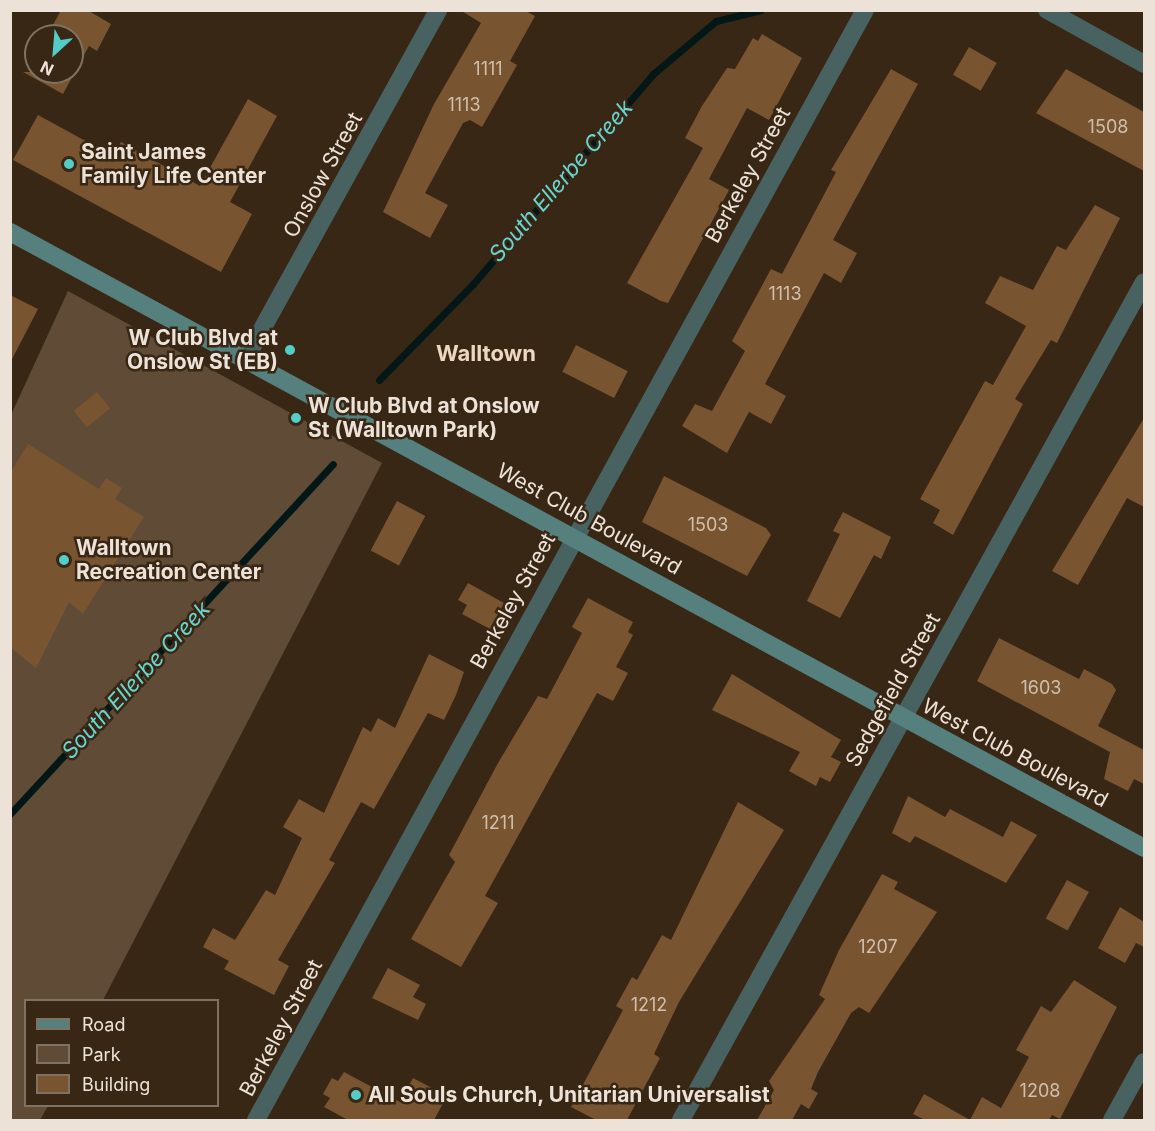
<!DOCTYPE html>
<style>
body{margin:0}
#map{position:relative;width:1155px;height:1131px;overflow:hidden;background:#382715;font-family:Inter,sans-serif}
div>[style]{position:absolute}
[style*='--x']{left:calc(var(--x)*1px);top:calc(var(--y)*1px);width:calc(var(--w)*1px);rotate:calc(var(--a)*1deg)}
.green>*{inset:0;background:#604b36}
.stream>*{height:7px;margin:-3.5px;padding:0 3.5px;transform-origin:3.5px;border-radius:3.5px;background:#031716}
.building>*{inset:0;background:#785530;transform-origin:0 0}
.street>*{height:18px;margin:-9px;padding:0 9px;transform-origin:9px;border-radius:9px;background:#476260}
.secondary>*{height:18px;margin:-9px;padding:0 9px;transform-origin:9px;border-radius:9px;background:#55807d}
.dots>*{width:16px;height:16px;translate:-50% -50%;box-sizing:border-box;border:3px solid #382715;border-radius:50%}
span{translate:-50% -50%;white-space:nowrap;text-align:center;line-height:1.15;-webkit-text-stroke:5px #382715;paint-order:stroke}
.number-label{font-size:18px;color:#d0bfad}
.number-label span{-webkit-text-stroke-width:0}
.poi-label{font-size:21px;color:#ede2d7;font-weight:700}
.left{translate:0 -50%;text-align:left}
.right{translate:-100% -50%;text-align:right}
.street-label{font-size:21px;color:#ede2d7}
.water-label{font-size:22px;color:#69d5cf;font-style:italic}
.neighbourhood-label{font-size:22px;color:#eed7c1;font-weight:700}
.frame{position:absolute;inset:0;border:12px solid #ede2d7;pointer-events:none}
.legend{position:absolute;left:24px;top:999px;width:195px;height:108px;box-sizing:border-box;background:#382715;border:2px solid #807263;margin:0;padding:8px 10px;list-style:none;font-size:18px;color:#ede2d7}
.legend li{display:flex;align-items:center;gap:12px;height:30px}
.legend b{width:30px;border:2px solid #807263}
.north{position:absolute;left:24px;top:24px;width:60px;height:60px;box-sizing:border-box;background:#382715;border:2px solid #807263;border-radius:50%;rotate:206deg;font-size:16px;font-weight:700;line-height:24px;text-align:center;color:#ede2d7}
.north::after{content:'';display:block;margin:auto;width:21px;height:27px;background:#54cdc7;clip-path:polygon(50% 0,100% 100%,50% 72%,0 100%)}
</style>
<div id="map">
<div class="green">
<div style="clip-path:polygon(68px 291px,382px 463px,103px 1000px,26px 1000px,26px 1106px,48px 1106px,40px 1120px,11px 1120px,11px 415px)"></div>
</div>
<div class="stream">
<div style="--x:379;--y:380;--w:134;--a:-45.6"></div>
<div style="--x:473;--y:284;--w:277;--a:-49.4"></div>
<div style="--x:653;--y:74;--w:82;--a:-40.1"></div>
<div style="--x:716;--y:21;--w:46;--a:-13.7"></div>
<div style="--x:10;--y:814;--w:476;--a:-47.3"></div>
</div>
<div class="building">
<div style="clip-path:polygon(61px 10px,87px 10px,111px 24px,97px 51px,89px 46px,63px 94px,23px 72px,72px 72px,72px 36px,52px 27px)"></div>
<div style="clip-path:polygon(460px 10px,524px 10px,535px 16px,510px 61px,517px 65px,482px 127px,470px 120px,463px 123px,425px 193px,448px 205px,430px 238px,383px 212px,434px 104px,481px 23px)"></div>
<div style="clip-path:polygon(762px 34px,802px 58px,769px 120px,747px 108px,709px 179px,729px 190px,668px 303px,661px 301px,627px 283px,703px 148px,685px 138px,702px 106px,727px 68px,735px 69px,753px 38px,758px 41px)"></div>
<div style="left:969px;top:47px;width:32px;height:32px;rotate:30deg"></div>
<div style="clip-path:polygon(891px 69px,918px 84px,833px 240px,857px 253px,841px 283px,824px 273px,765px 384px,786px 396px,771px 424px,749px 412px,727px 453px,682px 426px,695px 404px,712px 411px,745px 351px,732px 341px,771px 269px,782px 274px,836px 172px,831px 170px)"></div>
<div style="clip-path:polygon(1066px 69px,1144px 112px,1144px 171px,1036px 113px)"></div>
<div style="clip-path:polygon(248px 99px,277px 116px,230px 202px,252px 214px,221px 272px,13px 160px,38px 115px,113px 156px,121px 142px,200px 186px)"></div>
<div style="clip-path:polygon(1095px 205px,1120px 218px,1057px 343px,1051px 340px,1015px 399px,1023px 404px,953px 535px,933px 523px,940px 510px,920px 499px,985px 381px,993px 385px,1026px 326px,985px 303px,1000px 276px,1033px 290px,1057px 246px,1066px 250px)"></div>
<div style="clip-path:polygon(10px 295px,38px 309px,10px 363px)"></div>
<div style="left:576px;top:345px;width:58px;height:30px;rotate:27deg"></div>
<div style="left:97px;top:392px;width:21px;height:30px;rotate:51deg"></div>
<div style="clip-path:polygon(1144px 418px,1144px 507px,1127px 498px,1078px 585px,1052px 571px)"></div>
<div style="clip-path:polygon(28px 444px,99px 489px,106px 478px,122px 488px,115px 499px,144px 517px,83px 614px,69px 602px,36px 668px,10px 647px,10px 473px)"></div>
<div style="clip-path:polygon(664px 476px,766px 528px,771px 535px,747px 576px,642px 522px)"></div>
<div style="left:397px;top:501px;width:32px;height:56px;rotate:28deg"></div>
<div style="clip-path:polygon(843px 512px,891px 537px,881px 559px,874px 555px,840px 618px,807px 601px,840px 534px,833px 531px)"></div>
<div style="clip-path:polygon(468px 583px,504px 603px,490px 629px,462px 614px,467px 605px,458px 600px)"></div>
<div style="clip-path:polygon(588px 598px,633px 622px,628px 632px,633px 635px,616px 667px,628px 673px,613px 701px,597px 693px,485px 896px,498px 903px,461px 967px,411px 939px,455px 862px,449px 855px,498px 763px,538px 696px,547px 699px,582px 633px,572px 627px)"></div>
<div style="clip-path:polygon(999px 638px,1079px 679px,1084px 669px,1112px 684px,1116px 690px,1098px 726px,1144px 750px,1144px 784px,1134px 779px,1128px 791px,1104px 779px,1110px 752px,977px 681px)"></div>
<div style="clip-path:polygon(429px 654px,464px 672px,456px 695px,444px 720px,428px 713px,374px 809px,361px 802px,329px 860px,335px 863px,278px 960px,289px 966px,274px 995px,224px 969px,229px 961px,203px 947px,213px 928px,235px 940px,266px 890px,275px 895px,302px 838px,283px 827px,299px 799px,324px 813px,363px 727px,371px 732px,378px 718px,395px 728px)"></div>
<div style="clip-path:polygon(732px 674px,841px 740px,831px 757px,841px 762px,830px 782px,820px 777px,816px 786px,789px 771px,800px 752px,712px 710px)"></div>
<div style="clip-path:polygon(908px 796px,945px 817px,950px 809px,1003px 837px,1011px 821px,1037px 835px,1006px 883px,915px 836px,910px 843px,892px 833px)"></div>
<div style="clip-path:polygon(738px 802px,784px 830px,679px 1002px,654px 1054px,660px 1058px,627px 1120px,596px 1120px,571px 1107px,623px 1010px,616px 1006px,632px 977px,637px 980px,662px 935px,671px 940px)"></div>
<div style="clip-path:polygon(882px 874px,898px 882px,894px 889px,937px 912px,869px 1013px,859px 1007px,851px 1013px,818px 1072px,811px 1089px,818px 1093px,809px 1109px,801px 1104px,792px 1120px,757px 1120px,774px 1090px,769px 1081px,825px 999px,819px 995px,839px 950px)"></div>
<div style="left:1067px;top:880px;width:25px;height:44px;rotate:29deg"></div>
<div style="clip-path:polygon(1120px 907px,1144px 922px,1144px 947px,1136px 943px,1125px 963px,1098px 948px)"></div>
<div style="clip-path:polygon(388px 968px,420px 985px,413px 997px,426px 1004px,418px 1020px,372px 998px)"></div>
<div style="clip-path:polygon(1074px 980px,1117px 1007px,1060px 1119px,1052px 1115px,1049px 1120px,925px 1120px,913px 1114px,924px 1094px,970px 1120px,982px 1097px,1001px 1108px,1029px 1057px,1016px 1050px,1041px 1006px,1051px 1012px)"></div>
<div style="clip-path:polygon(344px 1072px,400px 1102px,413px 1078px,447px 1096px,434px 1120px,348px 1120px,324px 1107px,330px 1098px,323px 1094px,332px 1078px,338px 1081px)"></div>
</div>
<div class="street">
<div style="--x:1047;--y:10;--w:111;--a:29.1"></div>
<div style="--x:245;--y:360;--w:400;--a:-61.1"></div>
<div style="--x:256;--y:1120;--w:1266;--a:-61.25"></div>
<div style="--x:681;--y:1120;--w:957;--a:-61.08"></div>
<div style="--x:1112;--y:1120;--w:66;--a:-61.1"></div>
</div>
<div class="secondary">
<div style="--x:10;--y:232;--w:1291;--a:28.51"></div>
</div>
<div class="dots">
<div style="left:69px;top:164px;background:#54cdc7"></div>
<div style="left:290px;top:350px;background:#54cdc7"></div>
<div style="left:296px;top:418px;background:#54cdc7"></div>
<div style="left:64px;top:560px;background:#54cdc7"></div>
<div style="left:356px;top:1095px;background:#54cdc7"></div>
</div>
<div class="number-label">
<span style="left:488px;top:69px">1111</span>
<span style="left:464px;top:105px">1113</span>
<span style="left:1108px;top:127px">1508</span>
<span style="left:785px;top:294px">1113</span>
<span style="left:708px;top:525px">1503</span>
<span style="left:1041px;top:688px">1603</span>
<span style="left:498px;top:823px">1211</span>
<span style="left:878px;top:947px">1207</span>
<span style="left:649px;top:1005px">1212</span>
<span style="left:1040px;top:1091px">1208</span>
</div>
<div class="poi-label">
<span class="left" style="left:81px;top:164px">Saint James<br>Family Life Center</span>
<span class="right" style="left:278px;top:350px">W Club Blvd at<br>Onslow St (EB)</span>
<span class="left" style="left:308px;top:418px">W Club Blvd at Onslow<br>St (Walltown Park)</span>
<span class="left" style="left:76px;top:560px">Walltown<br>Recreation Center</span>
<span class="left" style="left:368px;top:1095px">All Souls Church, Unitarian Universalist</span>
</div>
<div class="street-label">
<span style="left:323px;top:175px;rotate:-61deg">Onslow Street</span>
<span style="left:748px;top:175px;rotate:-61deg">Berkeley Street</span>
<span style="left:589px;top:519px;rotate:29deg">West Club Boulevard</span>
<span style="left:513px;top:601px;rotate:-61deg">Berkeley Street</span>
<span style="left:893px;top:690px;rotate:-61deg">Sedgefield Street</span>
<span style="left:1015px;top:753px;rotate:28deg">West Club Boulevard</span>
<span style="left:281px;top:1028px;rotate:-62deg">Berkeley Street</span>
</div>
<div class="water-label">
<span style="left:561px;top:181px;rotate:-49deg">South Ellerbe Creek</span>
<span style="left:136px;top:680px;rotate:-47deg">South Ellerbe Creek</span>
</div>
<div class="neighbourhood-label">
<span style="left:486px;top:354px">Walltown</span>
</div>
<div class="frame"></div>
<ul class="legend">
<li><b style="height:8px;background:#55807d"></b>Road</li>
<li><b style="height:16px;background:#604b36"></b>Park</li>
<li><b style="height:16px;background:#785530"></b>Building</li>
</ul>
<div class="north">N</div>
</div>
